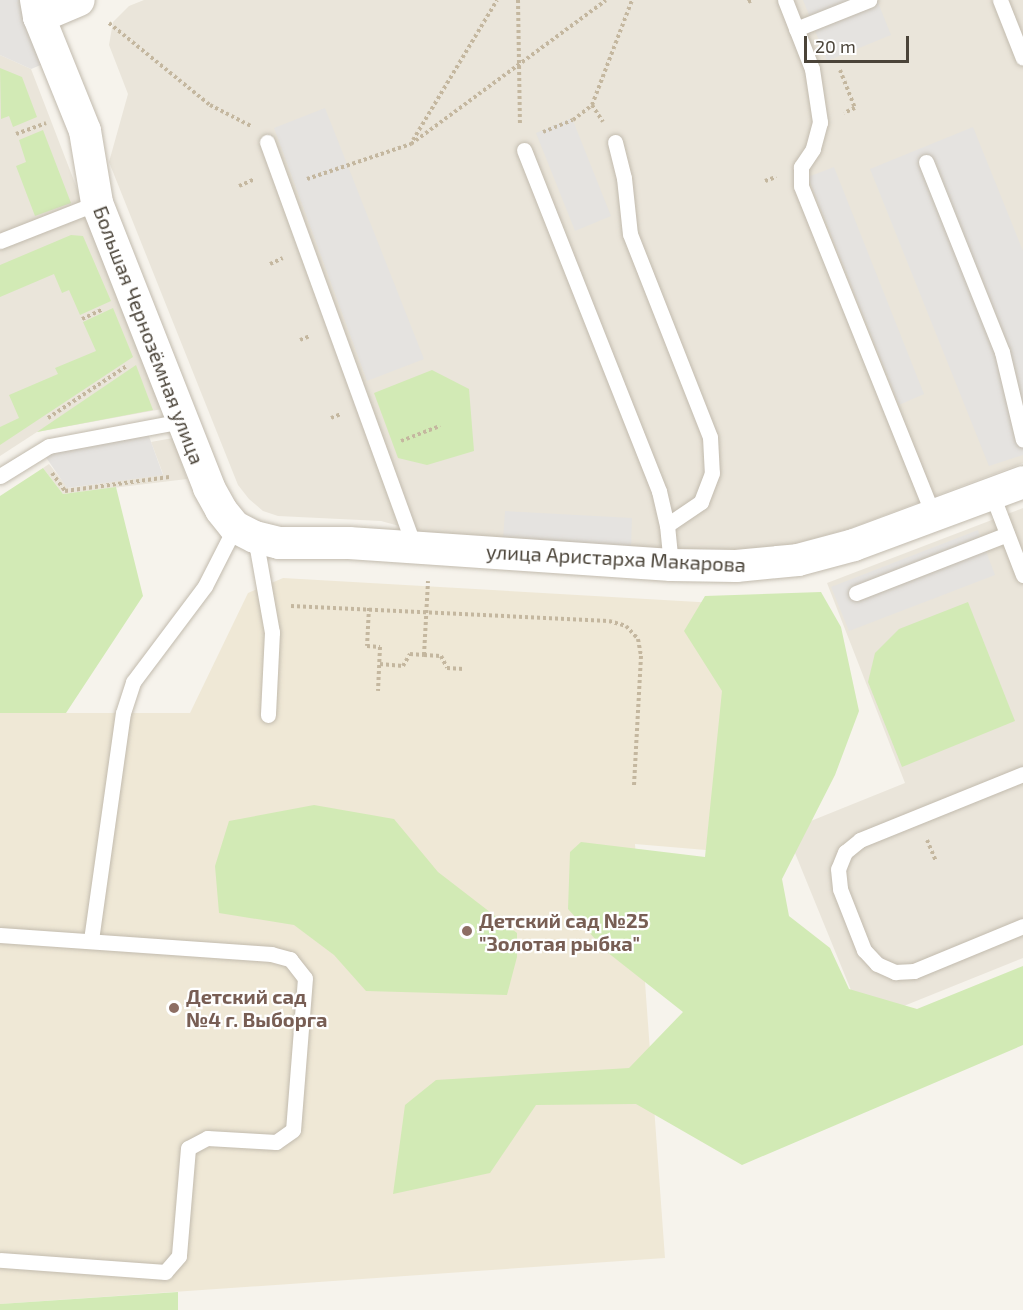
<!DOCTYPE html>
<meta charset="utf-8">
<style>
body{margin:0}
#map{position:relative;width:1023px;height:1310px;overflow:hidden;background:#f6f3ec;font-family:"Exo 2",sans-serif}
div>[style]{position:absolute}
.residential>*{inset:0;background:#eae5da}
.education>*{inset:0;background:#efe8d6}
.green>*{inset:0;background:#d2eab5}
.parking>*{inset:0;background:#e5e3e0}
.path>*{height:4px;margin-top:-2px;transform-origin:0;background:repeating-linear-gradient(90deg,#c4b79f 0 3px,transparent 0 6px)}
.roads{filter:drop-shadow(0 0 2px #c2bbae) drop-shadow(0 0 2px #c2bbae)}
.service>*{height:15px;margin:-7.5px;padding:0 7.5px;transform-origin:7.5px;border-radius:7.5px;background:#fff}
.minor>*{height:32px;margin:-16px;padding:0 16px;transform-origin:16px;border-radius:16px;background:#fff}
.dots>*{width:16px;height:16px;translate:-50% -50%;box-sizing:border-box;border:3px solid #fff;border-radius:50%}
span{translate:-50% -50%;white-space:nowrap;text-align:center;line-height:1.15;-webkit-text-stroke:4.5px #fff;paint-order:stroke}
.street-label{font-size:20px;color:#4b4439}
.education-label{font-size:20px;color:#785e54;font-weight:700}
.left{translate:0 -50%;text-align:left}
.scale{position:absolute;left:804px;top:36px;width:105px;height:27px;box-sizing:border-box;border:3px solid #4b4439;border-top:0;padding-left:8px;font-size:18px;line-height:21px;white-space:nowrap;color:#4b4439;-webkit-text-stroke:4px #fff;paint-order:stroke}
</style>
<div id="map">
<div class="residential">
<div style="clip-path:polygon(144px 0,1023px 0,1023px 463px,848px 529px,795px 544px,736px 552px,439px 537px,381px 521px,278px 516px,263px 511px,249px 499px,238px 485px,109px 162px,128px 94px,109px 45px,113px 22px,129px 6px)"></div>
<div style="clip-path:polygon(0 55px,31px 69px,162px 409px,37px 432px,0 456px)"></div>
<div style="clip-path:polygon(173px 438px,187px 479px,63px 494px,43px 468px,49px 464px,68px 488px,163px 474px,151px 442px)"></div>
<div style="clip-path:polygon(1023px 508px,1023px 958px,864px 1022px,786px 831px,905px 783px,827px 583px)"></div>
</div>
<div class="education">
<div style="clip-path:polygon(283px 578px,733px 604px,706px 850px,635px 844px,665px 1258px,0 1304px,0 713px,190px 713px,248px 593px)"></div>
</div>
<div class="green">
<div style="clip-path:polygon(0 68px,22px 77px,37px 117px,13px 127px,9px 116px,1px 119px)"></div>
<div style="clip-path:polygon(43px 130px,71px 203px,35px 216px,16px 166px,26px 162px,19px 140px)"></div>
<div style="clip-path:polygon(71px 235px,83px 236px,111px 301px,80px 315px,69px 290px,62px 293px,54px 274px,0 297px,0 265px)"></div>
<div style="clip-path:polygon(113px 308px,133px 357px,0 445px,0 427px,19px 418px,9px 395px,58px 374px,55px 368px,96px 351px,83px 322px)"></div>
<div style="clip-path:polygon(136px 365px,153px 410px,37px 432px)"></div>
<div style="clip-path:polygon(432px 370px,469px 389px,474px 451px,427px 465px,398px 458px,374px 393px)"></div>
<div style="clip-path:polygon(43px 468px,63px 494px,116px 487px,143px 596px,66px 713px,0 713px,0 496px)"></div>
<div style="clip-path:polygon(821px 592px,841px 627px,859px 711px,835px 775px,782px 879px,789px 916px,830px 948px,849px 989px,917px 1009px,1023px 966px,1023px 1045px,742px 1165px,636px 1104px,536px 1105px,490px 1173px,393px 1194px,405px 1105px,436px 1080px,629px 1068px,683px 1012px,607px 952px,568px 909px,570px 852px,581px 842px,705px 857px,722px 691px,684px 631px,705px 596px)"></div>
<div style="clip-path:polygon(968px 602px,1015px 721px,902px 767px,868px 682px,875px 653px,899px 629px)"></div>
<div style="clip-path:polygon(314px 805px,394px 819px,438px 872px,517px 933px,517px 957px,507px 995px,366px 991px,334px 955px,294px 925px,219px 913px,215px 866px,229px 821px)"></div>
<div style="clip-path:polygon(178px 1292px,178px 1310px,0 1310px,0 1304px)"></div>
</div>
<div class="parking">
<div style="clip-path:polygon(0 0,23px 0,48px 62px,31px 69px,0 55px)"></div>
<div style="clip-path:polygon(803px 0,877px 0,891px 35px,827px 61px)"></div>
<div style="clip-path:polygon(325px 108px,424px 359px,367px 381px,274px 128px)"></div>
<div style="clip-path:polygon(572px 118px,611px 216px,575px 231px,536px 133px)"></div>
<div style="clip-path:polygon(973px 127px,1023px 251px,1023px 455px,989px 466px,870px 169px)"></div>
<div style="clip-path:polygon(834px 167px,924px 394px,899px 405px,808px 177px)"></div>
<div style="clip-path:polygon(146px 428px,163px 475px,67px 488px,41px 450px)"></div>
<div style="clip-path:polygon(505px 511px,632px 518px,631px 547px,503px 539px)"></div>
<div style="clip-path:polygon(978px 530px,995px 575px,849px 631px,831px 587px)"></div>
</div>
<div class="path">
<div style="left:518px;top:0;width:125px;rotate:89.1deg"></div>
<div style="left:748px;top:2px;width:4px;rotate:-27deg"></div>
<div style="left:109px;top:23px;width:130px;rotate:39.1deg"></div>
<div style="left:210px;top:105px;width:46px;rotate:27.1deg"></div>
<div style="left:840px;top:70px;width:41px;rotate:68.5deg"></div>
<div style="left:855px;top:108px;width:12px;rotate:156deg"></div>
<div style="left:592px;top:105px;width:20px;rotate:57deg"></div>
<div style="left:543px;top:132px;width:32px;rotate:-22deg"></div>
<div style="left:573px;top:120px;width:24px;rotate:-38deg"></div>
<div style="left:592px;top:105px;width:112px;rotate:-69.1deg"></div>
<div style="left:16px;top:134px;width:32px;rotate:-20deg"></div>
<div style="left:413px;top:140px;width:163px;rotate:-59deg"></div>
<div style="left:307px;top:179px;width:110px;rotate:-18.6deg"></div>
<div style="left:411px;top:144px;width:242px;rotate:-36.4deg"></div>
<div style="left:765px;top:181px;width:12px;rotate:-20deg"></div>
<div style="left:239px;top:186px;width:17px;rotate:-24deg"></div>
<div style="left:270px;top:264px;width:14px;rotate:-25deg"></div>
<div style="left:82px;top:319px;width:23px;rotate:-25deg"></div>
<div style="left:300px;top:340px;width:11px;rotate:-22deg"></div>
<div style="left:48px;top:418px;width:95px;rotate:-33.4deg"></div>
<div style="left:331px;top:418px;width:11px;rotate:-22deg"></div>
<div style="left:401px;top:441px;width:42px;rotate:-21deg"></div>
<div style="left:52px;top:473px;width:22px;rotate:54deg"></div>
<div style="left:65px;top:491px;width:105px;rotate:-7.7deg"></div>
<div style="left:291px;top:606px;width:318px;rotate:2.7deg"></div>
<div style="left:609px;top:621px;width:18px;rotate:16deg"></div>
<div style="left:626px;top:626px;width:18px;rotate:47deg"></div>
<div style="left:638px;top:639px;width:17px;rotate:80deg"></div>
<div style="left:641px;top:656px;width:130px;rotate:93.1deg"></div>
<div style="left:369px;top:608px;width:38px;rotate:93deg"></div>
<div style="left:367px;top:646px;width:13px;rotate:4deg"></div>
<div style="left:380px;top:647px;width:44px;rotate:92.6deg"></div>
<div style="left:424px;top:655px;width:74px;rotate:-86.9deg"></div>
<div style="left:380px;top:664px;width:23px;rotate:5deg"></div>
<div style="left:403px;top:666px;width:14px;rotate:-60deg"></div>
<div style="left:410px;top:654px;width:14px;rotate:4deg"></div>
<div style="left:424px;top:655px;width:17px;rotate:3deg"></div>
<div style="left:441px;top:656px;width:13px;rotate:63deg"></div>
<div style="left:447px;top:668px;width:17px;rotate:3deg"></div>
<div style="left:927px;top:840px;width:23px;rotate:67deg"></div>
</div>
<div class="roads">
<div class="service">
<div style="left:785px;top:0;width:74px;rotate:68.6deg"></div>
<div style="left:812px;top:69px;width:54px;rotate:81.4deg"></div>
<div style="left:820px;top:122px;width:28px;rotate:105deg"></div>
<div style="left:813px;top:149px;width:22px;rotate:124deg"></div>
<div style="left:801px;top:167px;width:19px;rotate:90deg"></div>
<div style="left:801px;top:186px;width:354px;rotate:68.1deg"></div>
<div style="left:1000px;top:0;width:62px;rotate:68.4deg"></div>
<div style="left:796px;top:29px;width:79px;rotate:-21.7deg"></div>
<div style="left:267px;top:142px;width:432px;rotate:70deg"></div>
<div style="left:615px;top:142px;width:37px;rotate:76deg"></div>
<div style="left:624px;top:178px;width:56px;rotate:83.9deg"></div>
<div style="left:630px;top:234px;width:218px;rotate:68.5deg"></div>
<div style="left:710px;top:437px;width:36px;rotate:87deg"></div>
<div style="left:712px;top:473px;width:31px;rotate:111deg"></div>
<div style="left:701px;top:502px;width:41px;rotate:145.9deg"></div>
<div style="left:524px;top:150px;width:367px;rotate:68.4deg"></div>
<div style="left:659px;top:491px;width:35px;rotate:77deg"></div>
<div style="left:667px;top:525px;width:40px;rotate:84.3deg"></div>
<div style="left:926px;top:162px;width:205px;rotate:68.2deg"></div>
<div style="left:1002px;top:352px;width:90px;rotate:76.6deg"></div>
<div style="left:0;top:241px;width:104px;rotate:-21.4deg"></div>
<div style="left:0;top:476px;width:57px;rotate:-31.5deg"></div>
<div style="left:49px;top:446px;width:135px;rotate:-10.6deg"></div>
<div style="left:991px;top:492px;width:89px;rotate:68.9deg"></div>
<div style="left:255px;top:537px;width:97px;rotate:79.9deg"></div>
<div style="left:272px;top:632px;width:83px;rotate:92.8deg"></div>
<div style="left:856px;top:593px;width:162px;rotate:-21.3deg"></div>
<div style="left:1023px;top:774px;width:176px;rotate:158deg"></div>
<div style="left:860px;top:840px;width:19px;rotate:141deg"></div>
<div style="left:845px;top:852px;width:18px;rotate:112deg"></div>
<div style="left:838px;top:869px;width:20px;rotate:84deg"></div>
<div style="left:840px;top:889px;width:66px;rotate:68.5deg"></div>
<div style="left:864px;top:950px;width:19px;rotate:47deg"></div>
<div style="left:877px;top:964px;width:20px;rotate:24deg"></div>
<div style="left:895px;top:972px;width:19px;rotate:-3deg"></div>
<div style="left:914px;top:971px;width:118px;rotate:-22.4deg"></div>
<div style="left:0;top:935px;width:272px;rotate:4deg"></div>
<div style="left:271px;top:954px;width:20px;rotate:15deg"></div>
<div style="left:290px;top:959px;width:24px;rotate:52deg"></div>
<div style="left:305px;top:978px;width:152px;rotate:94.5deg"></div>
<div style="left:293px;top:1130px;width:21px;rotate:145deg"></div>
<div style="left:276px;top:1142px;width:69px;rotate:-176.7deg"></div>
<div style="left:207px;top:1138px;width:21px;rotate:152deg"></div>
<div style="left:188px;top:1148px;width:108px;rotate:94.8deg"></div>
<div style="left:179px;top:1256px;width:21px;rotate:131deg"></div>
<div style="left:165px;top:1272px;width:165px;rotate:-175.8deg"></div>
<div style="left:91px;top:940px;width:229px;rotate:-82deg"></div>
<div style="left:123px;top:713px;width:33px;rotate:-72deg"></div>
<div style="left:133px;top:682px;width:120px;rotate:-53.1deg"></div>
<div style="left:205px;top:586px;width:66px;rotate:-63deg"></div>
</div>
<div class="minor">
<div style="left:36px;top:0;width:17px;rotate:80deg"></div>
<div style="left:39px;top:17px;width:123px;rotate:68deg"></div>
<div style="left:85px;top:131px;width:73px;rotate:80.5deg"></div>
<div style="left:97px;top:203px;width:306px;rotate:68.5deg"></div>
<div style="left:209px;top:488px;width:25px;rotate:61deg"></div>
<div style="left:221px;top:510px;width:22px;rotate:51deg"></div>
<div style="left:235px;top:527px;width:22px;rotate:27deg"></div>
<div style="left:255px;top:537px;width:25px;rotate:14deg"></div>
<div style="left:279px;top:543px;width:70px"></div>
<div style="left:349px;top:543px;width:323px;rotate:3.9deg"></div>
<div style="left:671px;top:565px;width:65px;rotate:0.9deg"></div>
<div style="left:736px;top:566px;width:62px;rotate:-5.5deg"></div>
<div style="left:798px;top:560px;width:58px;rotate:-15deg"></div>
<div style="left:854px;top:545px;width:180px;rotate:-20.4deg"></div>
<div style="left:39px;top:17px;width:43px;rotate:-23deg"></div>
</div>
</div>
<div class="dots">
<div style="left:467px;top:931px;background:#8d6e63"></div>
<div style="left:174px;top:1008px;background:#8d6e63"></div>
</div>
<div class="street-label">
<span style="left:149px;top:335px;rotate:69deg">Большая Чернозёмная улица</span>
<span style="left:616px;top:558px;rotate:3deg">улица Аристарха Макарова</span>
</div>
<div class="education-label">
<span class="left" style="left:479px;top:932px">Детский сад №25<br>"Золотая рыбка"</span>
<span class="left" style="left:186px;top:1008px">Детский сад<br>№4 г. Выборга</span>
</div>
<div class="scale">20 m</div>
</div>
